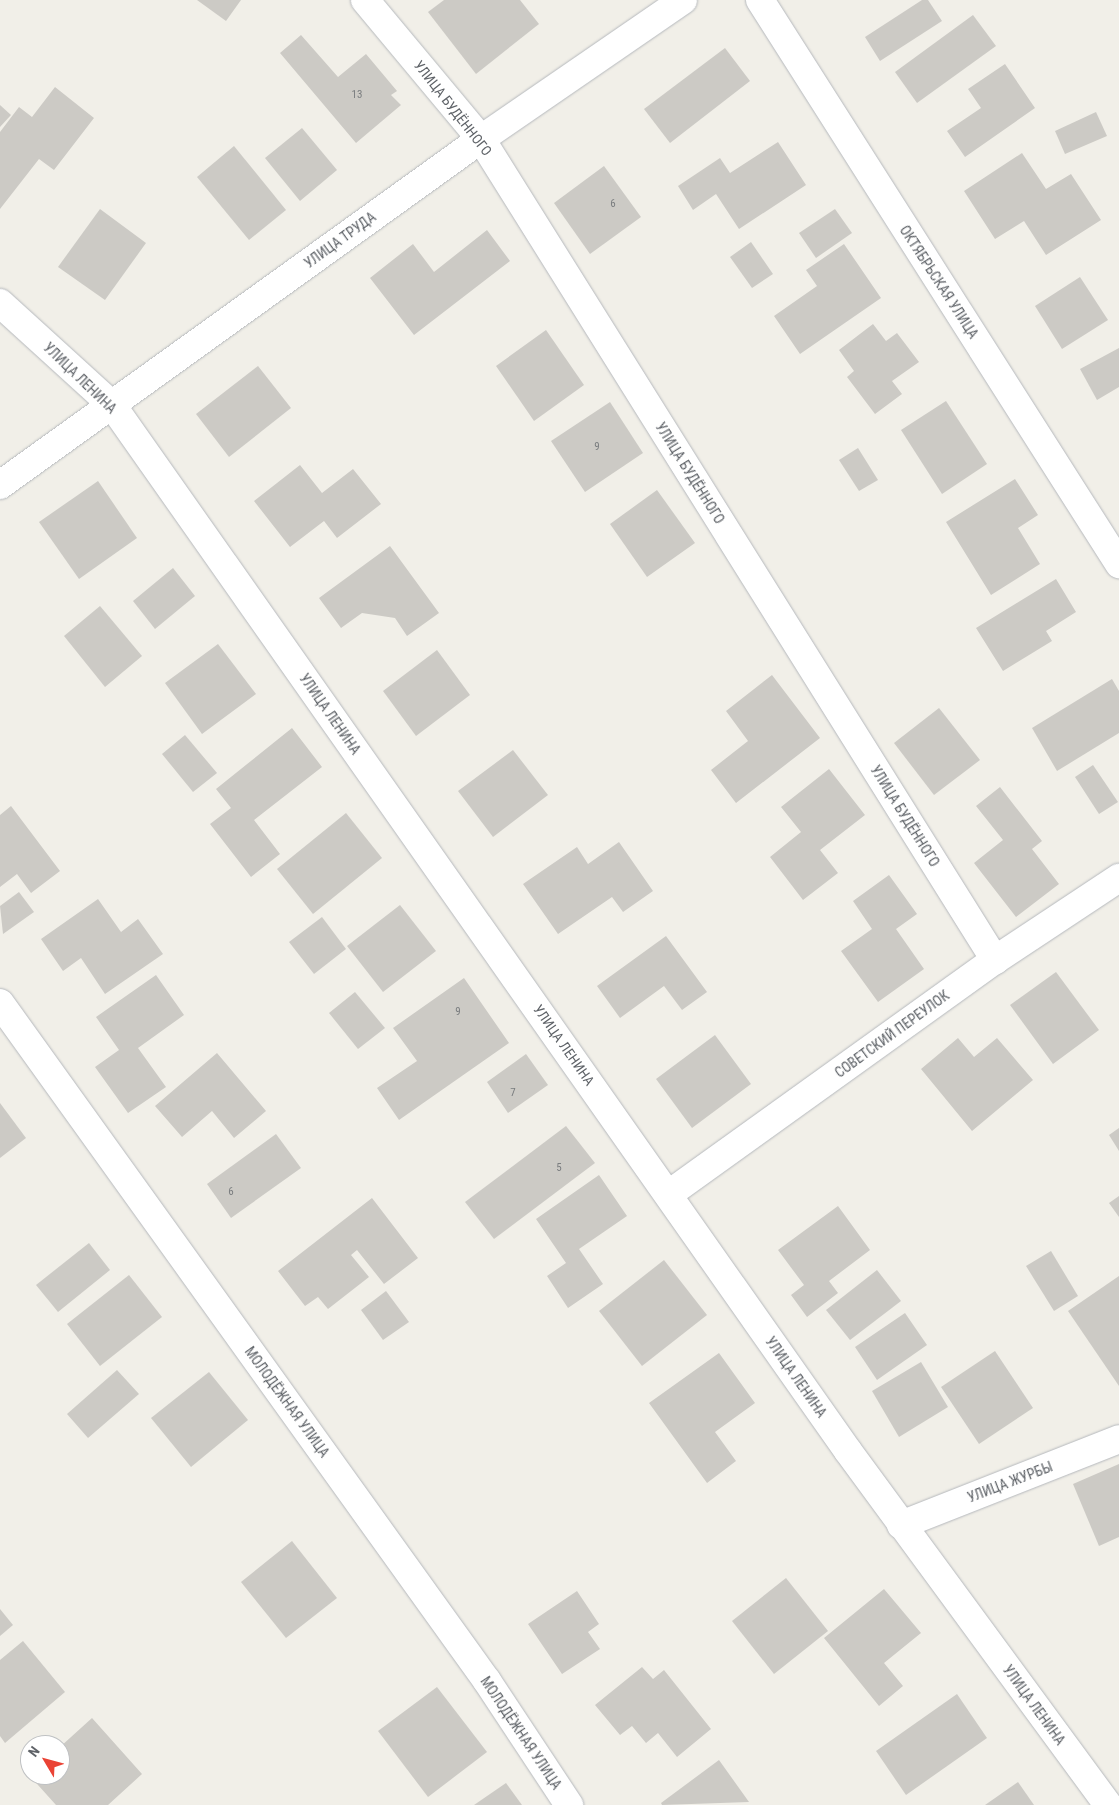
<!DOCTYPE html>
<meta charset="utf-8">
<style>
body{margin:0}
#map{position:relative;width:1119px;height:1805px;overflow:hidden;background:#f1efe8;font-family:"Roboto Condensed",sans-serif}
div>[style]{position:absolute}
.building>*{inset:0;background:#cccac5}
.roads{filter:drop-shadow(0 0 1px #b5b8bc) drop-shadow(0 0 1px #b5b8bc)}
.street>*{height:28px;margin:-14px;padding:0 14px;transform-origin:14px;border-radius:14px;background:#fff}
.secondary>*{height:28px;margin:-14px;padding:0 14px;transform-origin:14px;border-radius:14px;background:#fff}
span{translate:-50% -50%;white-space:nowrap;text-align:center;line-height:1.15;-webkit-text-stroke:4px #fff;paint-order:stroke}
.number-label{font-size:11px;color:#7a7d7f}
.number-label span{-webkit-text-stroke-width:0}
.street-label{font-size:14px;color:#5f6368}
.north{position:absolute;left:20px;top:1735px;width:50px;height:50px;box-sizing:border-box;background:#fff;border:1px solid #bfc1c3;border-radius:50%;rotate:307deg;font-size:14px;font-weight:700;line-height:20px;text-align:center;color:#5f6368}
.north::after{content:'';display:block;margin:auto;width:18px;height:22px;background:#ea4335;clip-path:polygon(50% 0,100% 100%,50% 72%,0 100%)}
</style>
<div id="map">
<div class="building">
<div style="clip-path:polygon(197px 0,241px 0,226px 21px)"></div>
<div style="clip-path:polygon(444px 0,520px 0,539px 24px,476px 74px,428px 12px)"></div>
<div style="clip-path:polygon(922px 0,928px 0,942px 21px,880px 61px,865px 37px)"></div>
<div style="clip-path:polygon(973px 15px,996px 46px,917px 103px,895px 72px)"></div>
<div style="clip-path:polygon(301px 35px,338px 77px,366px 54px,397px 91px,391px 95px,401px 105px,356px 143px,280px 53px)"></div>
<div style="clip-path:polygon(725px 48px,750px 81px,670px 143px,644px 109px)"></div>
<div style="clip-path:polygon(1005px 64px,1035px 108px,965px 157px,947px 131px,981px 108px,968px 89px)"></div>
<div style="clip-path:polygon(55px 87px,94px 118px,54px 170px,39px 159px,0 209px,0 132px,19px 107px,32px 117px)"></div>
<div style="clip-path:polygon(0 105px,11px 115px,0 127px)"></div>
<div style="clip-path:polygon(1096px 112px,1107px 136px,1065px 154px,1055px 131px)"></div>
<div style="clip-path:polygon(302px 128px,337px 170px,300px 201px,265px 158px)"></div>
<div style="clip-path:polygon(778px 142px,806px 185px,739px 229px,716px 194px,693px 210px,678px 186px,720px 158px,730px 173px)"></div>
<div style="clip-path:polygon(234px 146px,286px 210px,249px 240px,197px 177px)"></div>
<div style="clip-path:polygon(1022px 153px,1046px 189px,1071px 174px,1101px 220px,1046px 255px,1024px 221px,995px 239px,964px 191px)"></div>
<div style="clip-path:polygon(604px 166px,641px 217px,590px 254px,554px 203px)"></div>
<div style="clip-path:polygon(100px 209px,146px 243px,105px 300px,58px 267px)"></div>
<div style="clip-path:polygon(835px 209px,852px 233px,816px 258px,799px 233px)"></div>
<div style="clip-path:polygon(487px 230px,510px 261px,414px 335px,370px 278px,413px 244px,434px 272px)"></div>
<div style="clip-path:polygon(751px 242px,773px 274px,752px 288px,730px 257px)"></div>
<div style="clip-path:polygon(844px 244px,881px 298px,800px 354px,774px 316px,817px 286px,806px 270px)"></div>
<div style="clip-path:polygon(1080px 277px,1108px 320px,1062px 349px,1035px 306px)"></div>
<div style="clip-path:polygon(873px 324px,886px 341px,897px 333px,919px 362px,892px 381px,902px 394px,875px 414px,847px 377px,854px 371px,839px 350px)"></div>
<div style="clip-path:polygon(546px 330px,584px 385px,534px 421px,496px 366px)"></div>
<div style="clip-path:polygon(1119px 348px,1119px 387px,1097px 400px,1080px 369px)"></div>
<div style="clip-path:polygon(258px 366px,291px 408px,229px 457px,196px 414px)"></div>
<div style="clip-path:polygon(946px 401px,987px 464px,942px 494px,901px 430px)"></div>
<div style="clip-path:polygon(610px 402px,643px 453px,585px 492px,551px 441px)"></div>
<div style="clip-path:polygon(858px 448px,878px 480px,859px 491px,839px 460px)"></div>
<div style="clip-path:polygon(300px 465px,322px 493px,353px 469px,381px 504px,337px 538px,324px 521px,290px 547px,254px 501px)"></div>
<div style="clip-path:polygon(1015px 479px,1038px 515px,1018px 528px,1040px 564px,991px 595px,946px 522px)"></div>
<div style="clip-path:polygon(98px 481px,137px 538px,79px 579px,39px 522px)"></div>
<div style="clip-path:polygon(657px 490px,695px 543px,647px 577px,610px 524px)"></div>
<div style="clip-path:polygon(390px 546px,439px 613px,407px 636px,395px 618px,362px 613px,341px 628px,319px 598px)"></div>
<div style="clip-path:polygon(173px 568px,195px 596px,155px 629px,133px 601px)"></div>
<div style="clip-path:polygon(1056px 579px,1076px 612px,1046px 631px,1052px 641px,1003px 671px,976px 628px)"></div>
<div style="clip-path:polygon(100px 606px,142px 656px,105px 687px,64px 636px)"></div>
<div style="clip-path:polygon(218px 644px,256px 694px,202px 734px,165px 683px)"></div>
<div style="clip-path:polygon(437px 650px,470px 695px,416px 736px,383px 691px)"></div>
<div style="clip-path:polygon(772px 675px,820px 738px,736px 803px,711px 770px,748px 741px,726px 711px)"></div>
<div style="clip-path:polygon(1112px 679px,1119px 691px,1119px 733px,1057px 771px,1032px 728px)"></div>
<div style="clip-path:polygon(939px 708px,980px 760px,934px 795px,894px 743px)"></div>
<div style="clip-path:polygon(292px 728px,322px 767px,254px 820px,280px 854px,251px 877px,210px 824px,231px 808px,216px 789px)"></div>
<div style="clip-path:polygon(185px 735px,217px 773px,193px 792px,162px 754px)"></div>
<div style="clip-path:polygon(513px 750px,548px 795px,493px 837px,458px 791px)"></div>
<div style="clip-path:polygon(1093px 765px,1118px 802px,1099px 814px,1075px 777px)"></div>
<div style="clip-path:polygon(829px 769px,865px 815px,820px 850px,838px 873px,803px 900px,770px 857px,801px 832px,781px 807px)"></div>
<div style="clip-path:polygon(1000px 787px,1042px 841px,1032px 849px,1059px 884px,1016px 917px,974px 863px,1003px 840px,976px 806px)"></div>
<div style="clip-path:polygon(11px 806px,60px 871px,31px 893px,17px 874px,0 887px,0 815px)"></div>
<div style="clip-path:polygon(346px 813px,382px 858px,313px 914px,277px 869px)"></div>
<div style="clip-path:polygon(619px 842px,653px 891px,623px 912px,612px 897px,558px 934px,523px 884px,577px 847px,588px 864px)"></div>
<div style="clip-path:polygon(889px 875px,917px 914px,896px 929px,924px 969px,878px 1002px,841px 951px,872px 929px,853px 901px)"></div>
<div style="clip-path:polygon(19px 892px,34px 912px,3px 934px,0 906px)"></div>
<div style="clip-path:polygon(98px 899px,121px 932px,138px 919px,163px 954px,105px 994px,81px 958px,63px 971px,41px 939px)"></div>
<div style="clip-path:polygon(400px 905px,436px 951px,383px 992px,347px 946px)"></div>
<div style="clip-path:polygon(322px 917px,346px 949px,314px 974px,289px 942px)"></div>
<div style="clip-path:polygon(666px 936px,707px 992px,682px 1010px,664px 986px,620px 1018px,597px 986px)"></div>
<div style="clip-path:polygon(1056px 972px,1099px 1030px,1053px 1064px,1010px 1005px)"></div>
<div style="clip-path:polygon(156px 975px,184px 1015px,138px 1048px,166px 1087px,128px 1113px,95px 1067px,119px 1050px,96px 1017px)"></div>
<div style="clip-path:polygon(464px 978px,509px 1043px,399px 1120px,377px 1088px,417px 1061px,393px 1028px)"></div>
<div style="clip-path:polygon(355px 992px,385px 1028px,358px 1049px,329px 1013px)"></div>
<div style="clip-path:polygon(715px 1035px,751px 1084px,692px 1128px,656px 1079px)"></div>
<div style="clip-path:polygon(958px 1038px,974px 1057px,997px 1038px,1033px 1080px,972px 1131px,921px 1069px)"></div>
<div style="clip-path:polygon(217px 1053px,266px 1111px,234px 1138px,212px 1111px,182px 1137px,155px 1106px)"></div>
<div style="clip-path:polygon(526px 1054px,548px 1085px,508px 1113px,487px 1082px)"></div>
<div style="clip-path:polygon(0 1103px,26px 1138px,0 1158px)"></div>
<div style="clip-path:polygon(566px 1126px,595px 1163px,494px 1239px,465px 1202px)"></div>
<div style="clip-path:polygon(1119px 1128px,1119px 1151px,1109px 1135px)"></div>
<div style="clip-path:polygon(276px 1134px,301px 1168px,231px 1218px,207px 1184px)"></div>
<div style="clip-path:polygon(599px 1175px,627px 1216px,579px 1249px,603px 1284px,568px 1308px,547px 1276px,566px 1263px,536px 1219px)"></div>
<div style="clip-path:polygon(1119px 1196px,1119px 1217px,1109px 1203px)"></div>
<div style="clip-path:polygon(372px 1198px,418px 1258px,384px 1284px,357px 1250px,351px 1255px,369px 1277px,328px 1309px,318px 1297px,305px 1306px,278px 1271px)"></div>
<div style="clip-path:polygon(838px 1206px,870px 1250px,829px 1281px,838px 1293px,807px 1317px,791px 1295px,804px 1285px,778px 1250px)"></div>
<div style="clip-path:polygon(89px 1243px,110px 1270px,58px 1312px,36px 1285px)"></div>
<div style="clip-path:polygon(1051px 1251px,1078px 1296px,1054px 1311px,1026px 1266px)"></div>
<div style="clip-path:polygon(664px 1260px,707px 1315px,642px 1366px,599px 1311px)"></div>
<div style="clip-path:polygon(877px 1270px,901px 1301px,850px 1340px,826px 1310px)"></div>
<div style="clip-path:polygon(129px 1275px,162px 1317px,100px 1366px,67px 1324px)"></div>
<div style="clip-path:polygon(1119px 1276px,1119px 1386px,1068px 1311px)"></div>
<div style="clip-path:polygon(386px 1291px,409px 1322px,383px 1340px,361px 1310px)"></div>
<div style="clip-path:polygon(905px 1313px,927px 1345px,877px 1380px,855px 1347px)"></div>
<div style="clip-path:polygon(995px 1351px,1033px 1408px,979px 1444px,941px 1387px)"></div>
<div style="clip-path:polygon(719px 1353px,755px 1403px,715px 1432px,736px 1461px,707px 1483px,649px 1403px)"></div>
<div style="clip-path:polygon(921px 1362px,948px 1407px,899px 1437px,872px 1391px)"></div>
<div style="clip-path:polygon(117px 1370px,139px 1394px,88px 1438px,67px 1414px)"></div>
<div style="clip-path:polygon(209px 1372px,248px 1420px,191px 1467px,151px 1418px)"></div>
<div style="clip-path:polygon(1119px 1464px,1119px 1537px,1099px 1546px,1073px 1484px)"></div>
<div style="clip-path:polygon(292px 1541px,337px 1598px,286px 1638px,241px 1582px)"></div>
<div style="clip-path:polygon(786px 1578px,828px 1631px,774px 1674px,732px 1621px)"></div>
<div style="clip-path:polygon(884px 1589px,921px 1633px,884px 1663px,903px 1686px,879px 1706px,824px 1638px)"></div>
<div style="clip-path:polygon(577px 1591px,599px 1624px,588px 1632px,600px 1649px,562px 1674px,528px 1624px)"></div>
<div style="clip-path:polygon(0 1609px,13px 1625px,0 1636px)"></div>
<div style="clip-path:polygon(23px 1641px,65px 1692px,5px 1743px,0 1736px,0 1660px)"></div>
<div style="clip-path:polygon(642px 1667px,653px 1679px,664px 1670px,711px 1729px,677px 1757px,658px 1733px,646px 1743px,632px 1726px,620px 1735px,595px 1705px)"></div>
<div style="clip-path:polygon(437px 1687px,487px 1752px,428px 1797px,378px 1731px)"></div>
<div style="clip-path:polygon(957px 1694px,987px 1738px,906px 1795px,876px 1751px)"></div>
<div style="clip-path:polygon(92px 1718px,142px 1774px,108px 1805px,56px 1805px,29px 1775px,60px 1775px,60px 1747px)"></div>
<div style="clip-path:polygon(719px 1760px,749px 1802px,662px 1805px,661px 1803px)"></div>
<div style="clip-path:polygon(1018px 1782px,1034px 1805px,985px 1805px)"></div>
<div style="clip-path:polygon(506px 1783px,522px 1805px,474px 1805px)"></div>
</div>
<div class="roads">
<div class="street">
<div style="left:365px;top:0;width:181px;rotate:50.2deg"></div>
<div style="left:481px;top:139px;width:969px;rotate:57.95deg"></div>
<div style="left:760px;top:0;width:669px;rotate:57.52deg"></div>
<div style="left:0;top:303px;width:151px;rotate:42.3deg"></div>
<div style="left:112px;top:405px;width:1279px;rotate:54.87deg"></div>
<div style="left:848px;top:1451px;width:439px;rotate:53.7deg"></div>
<div style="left:0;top:1003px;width:835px;rotate:54.31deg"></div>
<div style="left:487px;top:1681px;width:149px;rotate:56.5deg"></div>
<div style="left:669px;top:1194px;width:401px;rotate:-35.7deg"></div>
<div style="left:995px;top:960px;width:149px;rotate:-33.5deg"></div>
<div style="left:901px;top:1525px;width:234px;rotate:-21.5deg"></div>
</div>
<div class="secondary">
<div style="left:0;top:485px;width:593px;rotate:-35.73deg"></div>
<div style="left:481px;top:139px;width:245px;rotate:-34.5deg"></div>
</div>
</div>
<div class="number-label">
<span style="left:357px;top:95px">13</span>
<span style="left:613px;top:204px">6</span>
<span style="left:597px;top:447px">9</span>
<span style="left:458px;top:1012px">9</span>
<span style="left:513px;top:1093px">7</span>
<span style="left:559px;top:1168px">5</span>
<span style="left:231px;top:1192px">6</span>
</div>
<div class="street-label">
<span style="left:453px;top:108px;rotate:52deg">УЛИЦА БУДЁННОГО</span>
<span style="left:340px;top:240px;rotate:-36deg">УЛИЦА ТРУДА</span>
<span style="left:939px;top:282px;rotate:57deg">ОКТЯБРЬСКАЯ УЛИЦА</span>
<span style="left:80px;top:378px;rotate:44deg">УЛИЦА ЛЕНИНА</span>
<span style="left:690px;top:473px;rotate:58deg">УЛИЦА БУДЁННОГО</span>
<span style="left:330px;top:714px;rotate:55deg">УЛИЦА ЛЕНИНА</span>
<span style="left:905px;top:816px;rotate:58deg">УЛИЦА БУДЁННОГО</span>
<span style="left:892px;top:1034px;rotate:-36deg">СОВЕТСКИЙ ПЕРЕУЛОК</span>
<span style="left:564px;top:1045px;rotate:55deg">УЛИЦА ЛЕНИНА</span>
<span style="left:796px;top:1377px;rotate:55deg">УЛИЦА ЛЕНИНА</span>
<span style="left:287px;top:1402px;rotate:54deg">МОЛОДЁЖНАЯ УЛИЦА</span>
<span style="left:1010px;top:1482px;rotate:-21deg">УЛИЦА ЖУРБЫ</span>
<span style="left:1034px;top:1705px;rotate:54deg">УЛИЦА ЛЕНИНА</span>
<span style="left:521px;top:1733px;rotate:56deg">МОЛОДЁЖНАЯ УЛИЦА</span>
</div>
<div class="north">N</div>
</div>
